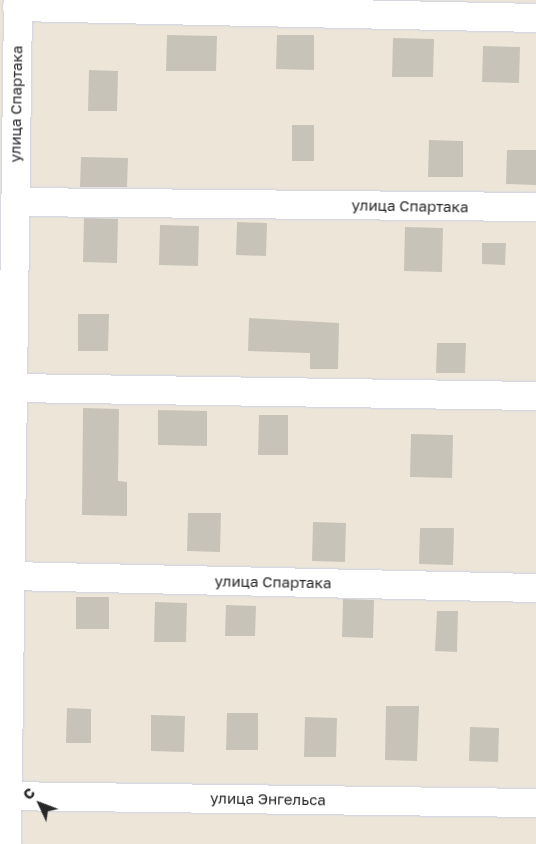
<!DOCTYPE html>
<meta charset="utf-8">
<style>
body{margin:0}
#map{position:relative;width:536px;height:844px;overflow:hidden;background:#ede6d8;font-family:"Golos Text",sans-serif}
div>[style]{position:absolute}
.building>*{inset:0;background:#c7c3b8}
.roads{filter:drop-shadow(0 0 1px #cdcfe3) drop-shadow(0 0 1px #cdcfe3)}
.street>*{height:28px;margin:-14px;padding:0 14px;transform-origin:14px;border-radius:14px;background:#fff}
span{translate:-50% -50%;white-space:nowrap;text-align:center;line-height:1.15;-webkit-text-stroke:4px #fff;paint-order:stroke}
.street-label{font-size:15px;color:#282828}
.north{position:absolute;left:15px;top:779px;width:50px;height:50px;-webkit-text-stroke:4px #fff;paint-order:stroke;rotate:313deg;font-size:14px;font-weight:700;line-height:20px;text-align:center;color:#282828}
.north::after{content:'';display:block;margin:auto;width:18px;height:22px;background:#282828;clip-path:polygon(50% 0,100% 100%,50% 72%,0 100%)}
</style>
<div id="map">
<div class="building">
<div style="clip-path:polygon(167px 35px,217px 36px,216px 71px,166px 71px)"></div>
<div style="clip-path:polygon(277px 35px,314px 35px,314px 70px,276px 69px)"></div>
<div style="clip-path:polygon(393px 38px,434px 39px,433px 77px,392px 77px)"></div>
<div style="clip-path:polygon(483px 46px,520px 47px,519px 83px,482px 82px)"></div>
<div style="clip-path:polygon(89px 70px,118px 71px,117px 111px,88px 111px)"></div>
<div style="clip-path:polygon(292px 125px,314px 125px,314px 161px,292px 161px)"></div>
<div style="clip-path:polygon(429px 140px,463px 141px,463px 177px,428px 177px)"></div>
<div style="clip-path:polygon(507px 150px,536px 150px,536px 185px,506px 184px)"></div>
<div style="clip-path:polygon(81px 157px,128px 158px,127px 187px,80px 187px)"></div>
<div style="clip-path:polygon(84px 218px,118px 219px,117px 263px,83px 262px)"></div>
<div style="clip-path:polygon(237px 222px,267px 223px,266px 256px,236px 255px)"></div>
<div style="clip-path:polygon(160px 225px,199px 226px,198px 266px,159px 265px)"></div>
<div style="clip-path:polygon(405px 227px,443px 228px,442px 272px,404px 271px)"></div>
<div style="clip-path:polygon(482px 243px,506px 243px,505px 265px,482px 264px)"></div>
<div style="clip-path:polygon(78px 314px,109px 314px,108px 351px,78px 351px)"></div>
<div style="clip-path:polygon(249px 318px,339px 323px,338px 369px,310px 369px,310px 353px,248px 351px)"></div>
<div style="clip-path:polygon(437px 343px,466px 343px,465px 373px,436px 373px)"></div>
<div style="clip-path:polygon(83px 408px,119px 409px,118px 481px,127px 482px,127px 516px,82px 515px)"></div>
<div style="clip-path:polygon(158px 410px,207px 411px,207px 446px,158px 445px)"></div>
<div style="clip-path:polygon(259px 415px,288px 415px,288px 455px,258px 455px)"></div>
<div style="clip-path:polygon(411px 434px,453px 435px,452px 478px,410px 477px)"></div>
<div style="clip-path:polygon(188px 513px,221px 513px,220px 552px,187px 551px)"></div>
<div style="clip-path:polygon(313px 522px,346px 523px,345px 562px,312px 561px)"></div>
<div style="clip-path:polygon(420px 528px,454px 528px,453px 565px,419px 564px)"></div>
<div style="clip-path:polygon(76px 597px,109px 597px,109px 629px,76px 629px)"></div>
<div style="clip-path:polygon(343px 599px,374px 600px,373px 638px,342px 637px)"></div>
<div style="clip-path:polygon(155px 602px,187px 603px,186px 642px,154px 642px)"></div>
<div style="clip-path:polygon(226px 605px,256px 606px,255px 636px,225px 636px)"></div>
<div style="clip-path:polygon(437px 611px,458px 611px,457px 652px,435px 651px)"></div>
<div style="clip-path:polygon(386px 706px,419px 706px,417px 761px,385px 760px)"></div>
<div style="clip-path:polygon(67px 708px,91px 709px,91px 743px,66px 743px)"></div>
<div style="clip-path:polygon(227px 713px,258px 713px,258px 750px,226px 750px)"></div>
<div style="clip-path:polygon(151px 715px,185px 716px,184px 752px,151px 751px)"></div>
<div style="clip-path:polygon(305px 717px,337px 718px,336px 757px,304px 757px)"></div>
<div style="clip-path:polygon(470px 727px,499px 728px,498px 762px,469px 761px)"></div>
</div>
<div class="roads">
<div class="street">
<div style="left:17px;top:7px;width:519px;rotate:1.21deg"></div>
<div style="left:15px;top:202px;width:521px;rotate:0.55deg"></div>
<div style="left:13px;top:388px;width:523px;rotate:0.88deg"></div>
<div style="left:10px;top:576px;width:526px;rotate:1.31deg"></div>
<div style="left:0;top:796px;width:536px;rotate:0.75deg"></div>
<div style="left:7px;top:844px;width:844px;rotate:-89.25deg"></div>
</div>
</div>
<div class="street-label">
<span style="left:16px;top:104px;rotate:-89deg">улица Спартака</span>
<span style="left:410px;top:206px;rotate:1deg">улица Спартака</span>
<span style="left:273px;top:582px;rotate:1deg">улица Спартака</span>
<span style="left:268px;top:799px;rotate:1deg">улица Энгельса</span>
</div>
<div class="north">С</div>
</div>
